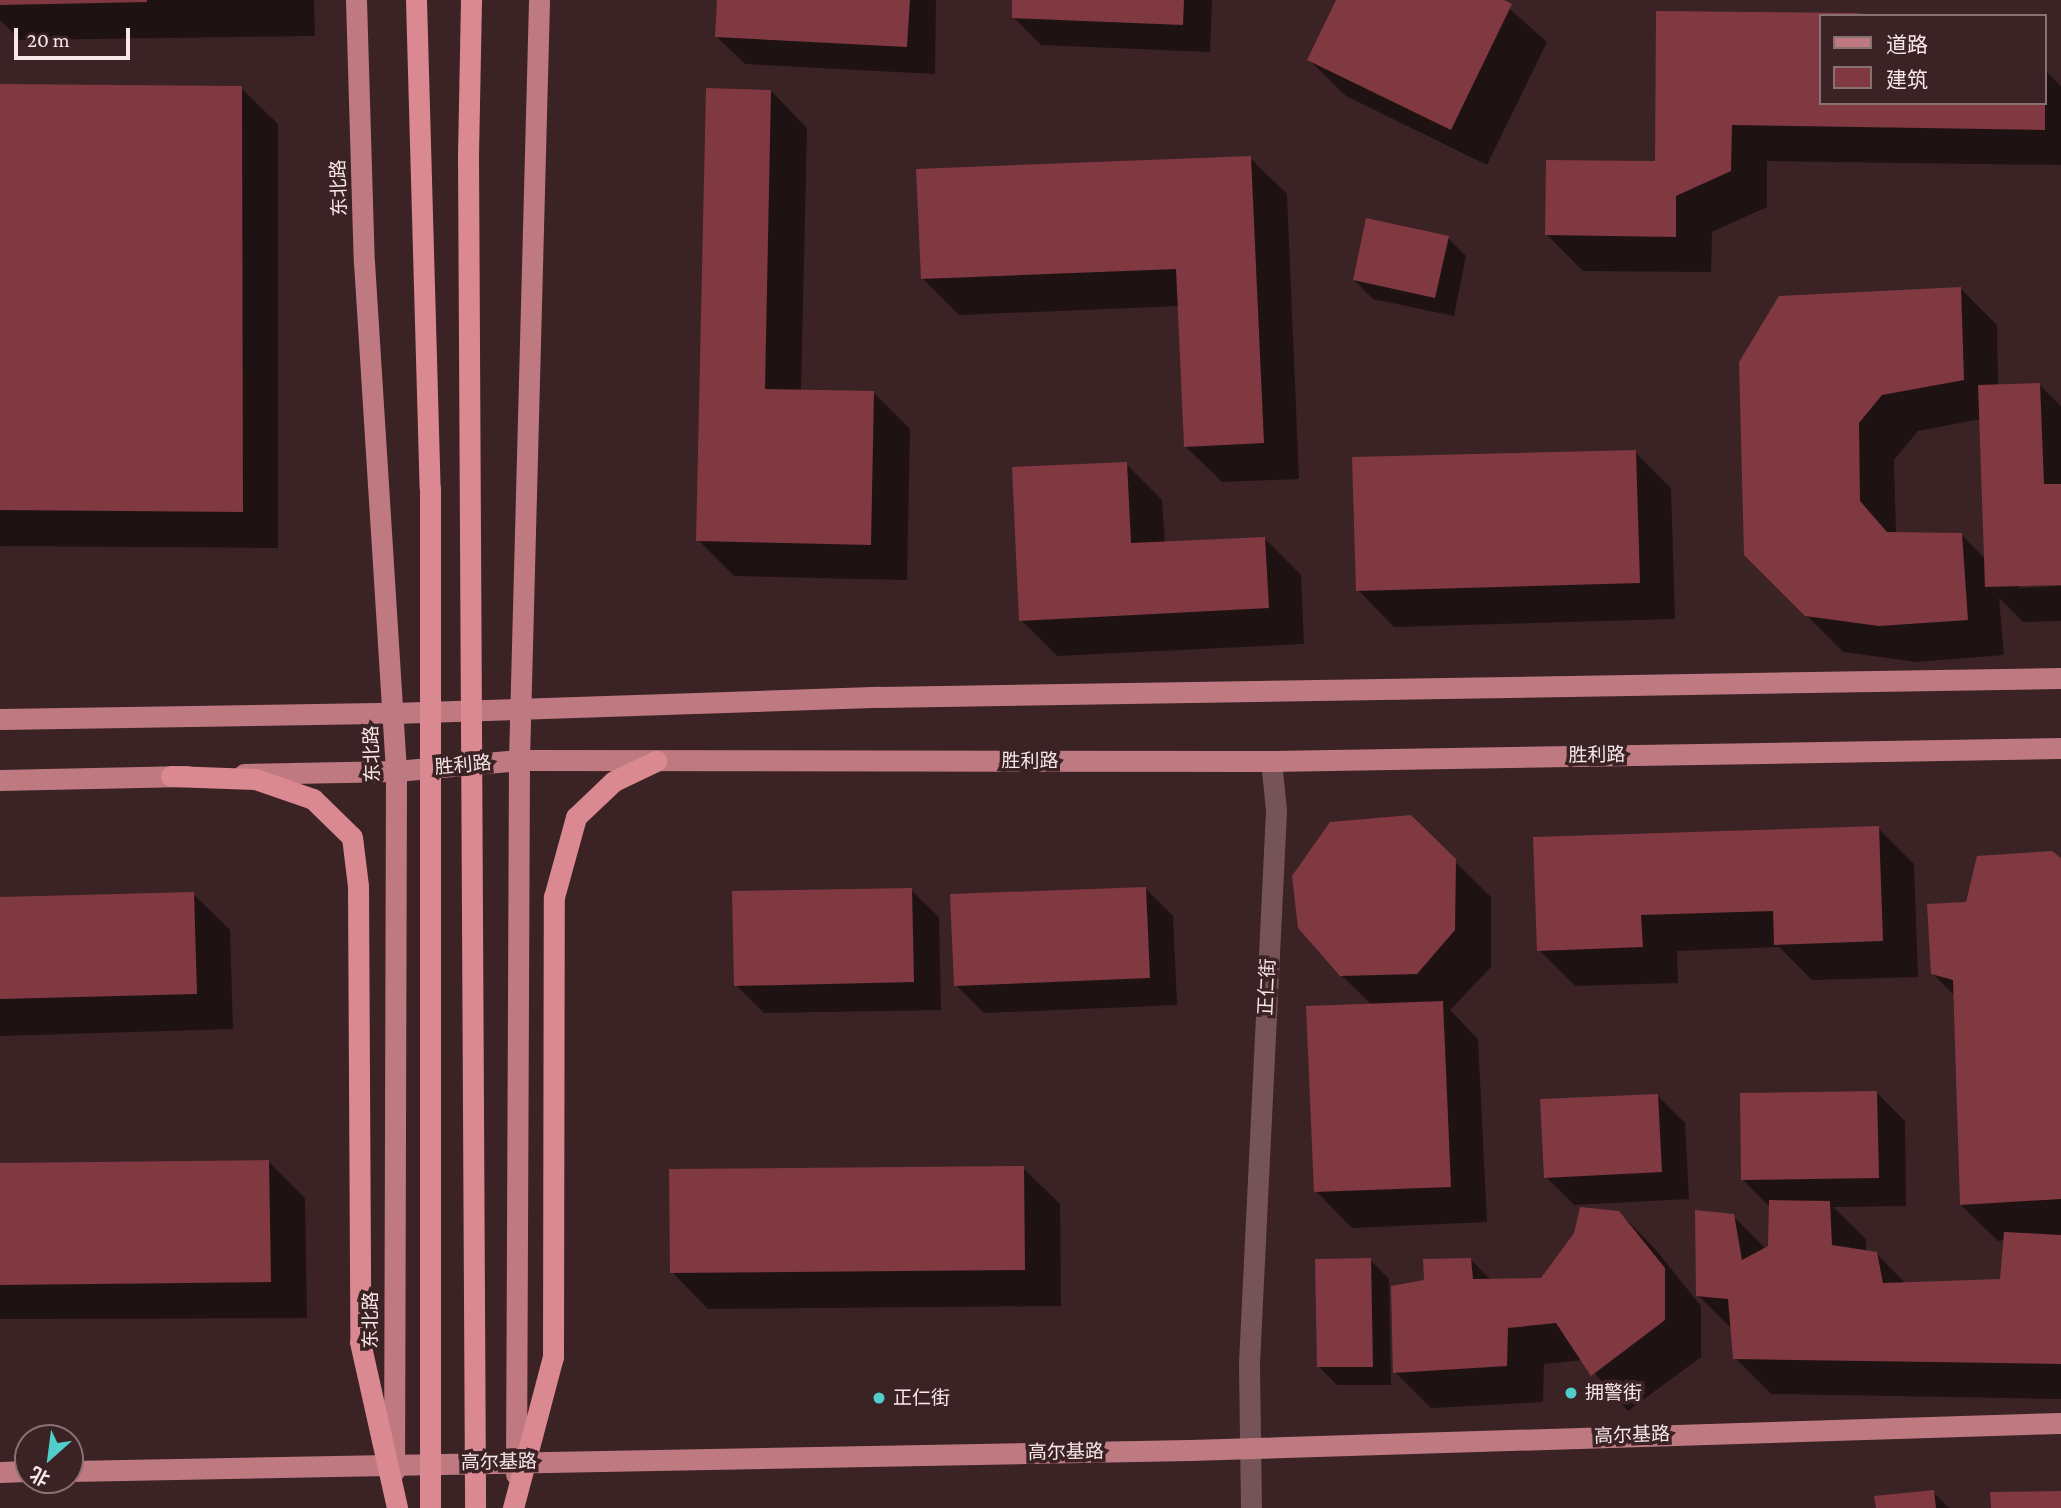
<!DOCTYPE html>
<meta charset="utf-8">
<style>
body{margin:0}
#map{position:relative;width:2061px;height:1508px;overflow:hidden;background:#3b2224;font-family:"Crimson Pro","Noto Sans SC",serif}
div>[style]{position:absolute}
.shadow>*{inset:0;background:#0007}
.building>*{inset:0;background:#803841}
.minor>*{height:21px;margin:-10.5px;padding:0 10.5px;transform-origin:10.5px;border-radius:10.5px;background:#755356}
.major>*{height:21px;margin:-10.5px;padding:0 10.5px;transform-origin:10.5px;border-radius:10.5px;background:#be7a80}
.highway>*{height:21px;margin:-10.5px;padding:0 10.5px;transform-origin:10.5px;border-radius:10.5px;background:#da8990}
.dots>*{width:19px;height:19px;translate:-50% -50%;box-sizing:border-box;border:4px solid #3b2224;border-radius:50%}
span{translate:-50% -50%;white-space:nowrap;text-align:center;line-height:1.15;-webkit-text-stroke:7px #3b2224;paint-order:stroke}
.street-label{font-size:19px;color:#f8e7e8}
.poi-label{font-size:19px;color:#f8e7e8}
.left{translate:0 -50%;text-align:left}
.legend{position:absolute;left:1819px;top:14px;width:228px;height:91px;box-sizing:border-box;background:#3b2224;border:2px solid #877172;margin:0;padding:9px 12px;list-style:none;font-size:21px;color:#f8e7e8}
.legend li{display:flex;align-items:center;gap:14px;height:35px}
.legend b{width:35px;border:2px solid #877172}
.north{position:absolute;left:14px;top:1424px;width:70px;height:70px;box-sizing:border-box;background:#3b2224;border:2px solid #877172;border-radius:50%;rotate:208deg;font-size:19px;font-weight:700;line-height:28px;text-align:center;color:#f8e7e8}
.north::after{content:'';display:block;margin:auto;width:24px;height:32px;background:#52cdcc;clip-path:polygon(50% 0,100% 100%,50% 72%,0 100%)}
.scale{position:absolute;left:14px;top:28px;width:116px;height:32px;box-sizing:border-box;border:4px solid #f8e7e8;border-top:0;padding-left:9px;font-size:21px;line-height:24px;white-space:nowrap;color:#f8e7e8;-webkit-text-stroke:5px #3b2224;paint-order:stroke}
</style>
<div id="map">
<div class="shadow">
<div style="clip-path:polygon(0 0,314px 0,315px 36px,20px 40px,0 20px)"></div>
<div style="clip-path:polygon(719px 0,936px 0,935px 74px,745px 64px,717px 37px)"></div>
<div style="clip-path:polygon(1014px 0,1212px 0,1210px 52px,1041px 45px,1014px 18px)"></div>
<div style="clip-path:polygon(1338px 0,1500px 0,1547px 42px,1487px 165px,1346px 96px,1309px 60px)"></div>
<div style="clip-path:polygon(1658px 12px,1916px 16px,1821px 16px,1821px 103px,2045px 103px,2045px 70px,2061px 86px,2061px 165px,1767px 161px,1767px 207px,1712px 232px,1711px 272px,1583px 271px,1547px 235px,1657px 163px)"></div>
<div style="clip-path:polygon(0 86px,241px 88px,278px 124px,278px 548px,0 546px)"></div>
<div style="clip-path:polygon(771px 91px,807px 128px,801px 391px,874px 393px,910px 429px,907px 580px,734px 576px,698px 540px)"></div>
<div style="clip-path:polygon(1250px 158px,1287px 194px,1299px 479px,1222px 482px,1185px 446px,1179px 306px,959px 315px,923px 279px)"></div>
<div style="clip-path:polygon(1448px 238px,1466px 256px,1454px 316px,1373px 299px,1354px 280px)"></div>
<div style="clip-path:polygon(evenodd,1961px 289px,1997px 325px,1998px 386px,2039px 384px,2061px 406px,2061px 583px,2019px 584px,2019px 588px,2061px 586px,2061px 621px,2023px 622px,1999px 598px,2004px 655px,1917px 662px,1843px 652px,1746px 554px,1961px 289px,1981px 419px,1986px 560px,1961px 534px,1896px 534px,1894px 460px,1918px 431px,1981px 419px)"></div>
<div style="clip-path:polygon(1635px 452px,1671px 488px,1675px 619px,1394px 627px,1358px 590px)"></div>
<div style="clip-path:polygon(1126px 464px,1162px 500px,1165px 543px,1265px 539px,1301px 575px,1304px 644px,1057px 656px,1021px 620px)"></div>
<div style="clip-path:polygon(1410px 817px,1491px 897px,1491px 967px,1450px 1010px,1478px 1039px,1487px 1222px,1352px 1228px,1316px 1191px,1372px 1005px,1341px 975px)"></div>
<div style="clip-path:polygon(1878px 828px,1914px 864px,1918px 977px,1812px 980px,1779px 947px,1677px 951px,1678px 983px,1575px 986px,1539px 950px)"></div>
<div style="clip-path:polygon(2061px 860px,2061px 1399px,1771px 1394px,1735px 1358px,1733px 1330px,1698px 1295px,1733px 1216px,1766px 1249px,1769px 1247px,1771px 1208px,1743px 1180px,1877px 1093px,1905px 1121px,1906px 1206px,1833px 1207px,1866px 1239px,1866px 1252px,1876px 1253px,1906px 1284px,2001px 1281px,2005px 1240px,1998px 1241px,1961px 1205px,1955px 996px,1932px 973px,1967px 904px)"></div>
<div style="clip-path:polygon(1145px 888px,1173px 916px,1177px 1005px,984px 1013px,956px 985px)"></div>
<div style="clip-path:polygon(911px 890px,939px 917px,941px 1010px,764px 1013px,736px 985px)"></div>
<div style="clip-path:polygon(193px 894px,230px 930px,233px 1029px,0 1036px,0 899px)"></div>
<div style="clip-path:polygon(1657px 1095px,1685px 1123px,1689px 1199px,1574px 1205px,1546px 1177px)"></div>
<div style="clip-path:polygon(268px 1161px,305px 1198px,307px 1318px,0 1319px,0 1166px)"></div>
<div style="clip-path:polygon(1023px 1168px,1060px 1204px,1061px 1306px,708px 1309px,672px 1272px)"></div>
<div style="clip-path:polygon(1619px 1212px,1655px 1249px,1701px 1306px,1701px 1357px,1628px 1411px,1583px 1360px,1544px 1364px,1543px 1402px,1431px 1408px,1395px 1372px,1426px 1281px,1471px 1260px,1492px 1281px,1542px 1280px)"></div>
<div style="clip-path:polygon(1370px 1260px,1389px 1279px,1391px 1385px,1337px 1385px,1319px 1367px)"></div>
<div style="clip-path:polygon(1933px 1492px,1949px 1508px,1877px 1508px)"></div>
</div>
<div class="building">
<div style="clip-path:polygon(0 0,147px 0,147px 2px,0 5px)"></div>
<div style="clip-path:polygon(717px 0,910px 0,907px 47px,715px 37px)"></div>
<div style="clip-path:polygon(1012px 0,1184px 0,1183px 25px,1012px 18px)"></div>
<div style="clip-path:polygon(1336px 0,1504px 0,1512px 4px,1451px 130px,1307px 60px)"></div>
<div style="clip-path:polygon(1656px 11px,1868px 13px,1821px 16px,1821px 103px,2045px 103px,2045px 130px,1732px 125px,1731px 171px,1676px 196px,1676px 237px,1545px 235px,1546px 160px,1655px 161px)"></div>
<div style="clip-path:polygon(0 84px,242px 86px,243px 512px,0 510px)"></div>
<div style="clip-path:polygon(706px 88px,771px 90px,765px 389px,874px 391px,871px 545px,696px 541px)"></div>
<div style="clip-path:polygon(1251px 156px,1264px 443px,1184px 447px,1176px 269px,921px 279px,916px 169px)"></div>
<div style="clip-path:polygon(1366px 218px,1449px 236px,1435px 298px,1353px 280px)"></div>
<div style="clip-path:polygon(1961px 287px,1964px 380px,1882px 395px,1859px 423px,1860px 501px,1887px 532px,1962px 533px,1968px 620px,1879px 626px,1805px 616px,1744px 555px,1739px 362px,1779px 296px)"></div>
<div style="clip-path:polygon(2040px 383px,2044px 484px,2061px 484px,2061px 585px,1985px 587px,1978px 385px)"></div>
<div style="clip-path:polygon(1636px 450px,1640px 583px,1356px 591px,1352px 457px)"></div>
<div style="clip-path:polygon(1127px 462px,1131px 543px,1265px 537px,1269px 608px,1019px 621px,1012px 467px)"></div>
<div style="clip-path:polygon(1411px 815px,1456px 859px,1455px 930px,1417px 974px,1340px 976px,1298px 928px,1292px 876px,1330px 822px)"></div>
<div style="clip-path:polygon(1879px 826px,1883px 941px,1774px 945px,1773px 911px,1641px 915px,1643px 947px,1537px 951px,1533px 837px)"></div>
<div style="clip-path:polygon(2052px 851px,2061px 858px,2061px 1199px,1960px 1205px,1953px 980px,1931px 974px,1927px 904px,1966px 902px,1977px 856px)"></div>
<div style="clip-path:polygon(1146px 887px,1150px 978px,954px 986px,950px 894px)"></div>
<div style="clip-path:polygon(912px 888px,914px 982px,734px 986px,732px 891px)"></div>
<div style="clip-path:polygon(194px 892px,197px 994px,0 999px,0 897px)"></div>
<div style="clip-path:polygon(1443px 1001px,1451px 1187px,1314px 1192px,1306px 1006px)"></div>
<div style="clip-path:polygon(1877px 1091px,1879px 1178px,1741px 1180px,1740px 1093px)"></div>
<div style="clip-path:polygon(1658px 1094px,1662px 1172px,1544px 1178px,1540px 1099px)"></div>
<div style="clip-path:polygon(269px 1160px,271px 1282px,0 1285px,0 1163px)"></div>
<div style="clip-path:polygon(1024px 1166px,1025px 1270px,670px 1273px,669px 1169px)"></div>
<div style="clip-path:polygon(1769px 1200px,1830px 1201px,1832px 1245px,1877px 1252px,1883px 1283px,2000px 1279px,2004px 1232px,2061px 1235px,2061px 1364px,1733px 1359px,1728px 1299px,1696px 1296px,1695px 1210px,1734px 1214px,1742px 1260px,1768px 1246px)"></div>
<div style="clip-path:polygon(1580px 1207px,1619px 1211px,1665px 1268px,1665px 1320px,1591px 1376px,1556px 1323px,1508px 1328px,1507px 1366px,1393px 1373px,1391px 1286px,1424px 1280px,1423px 1259px,1471px 1258px,1473px 1279px,1541px 1278px,1574px 1233px)"></div>
<div style="clip-path:polygon(1371px 1258px,1373px 1367px,1317px 1367px,1315px 1259px)"></div>
<div style="clip-path:polygon(1934px 1490px,1936px 1508px,1876px 1508px,1874px 1496px)"></div>
<div style="clip-path:polygon(2061px 1491px,2061px 1508px,1991px 1508px,1990px 1492px)"></div>
</div>
<div class="minor">
<div style="left:1251px;top:1508px;width:145px;rotate:-90.8deg"></div>
<div style="left:1249px;top:1363px;width:554px;rotate:-87.2deg"></div>
<div style="left:1276px;top:810px;width:49px;rotate:-95.8deg"></div>
</div>
<div class="major">
<div style="left:356px;top:0;width:262px;rotate:88.3deg"></div>
<div style="left:364px;top:262px;width:510px;rotate:86.4deg"></div>
<div style="left:396px;top:771px;width:700px;rotate:90.16deg"></div>
<div style="left:0;top:719px;width:393px;rotate:-0.9deg"></div>
<div style="left:393px;top:713px;width:487px;rotate:-1.9deg"></div>
<div style="left:880px;top:697px;width:1181px;rotate:-0.92deg"></div>
<div style="left:244px;top:774px;width:152px;rotate:-1.1deg"></div>
<div style="left:396px;top:771px;width:123px;rotate:-5.1deg"></div>
<div style="left:519px;top:760px;width:752px;rotate:0.08deg"></div>
<div style="left:1271px;top:761px;width:790px;rotate:-0.94deg"></div>
<div style="left:0;top:780px;width:187px;rotate:-1.2deg"></div>
<div style="left:70px;top:1471px;width:1120px;rotate:-1.07deg"></div>
<div style="left:1190px;top:1450px;width:871px;rotate:-1.78deg"></div>
<div style="left:0;top:1472px;width:28px;rotate:-2deg"></div>
<div style="left:516px;top:1474px;width:714px;rotate:-89.76deg"></div>
<div style="left:519px;top:760px;width:760px;rotate:-88.49deg"></div>
</div>
<div class="highway">
<div style="left:416px;top:0;width:488px;rotate:88.4deg"></div>
<div style="left:430px;top:488px;width:1020px;rotate:90deg"></div>
<div style="left:471px;top:0;width:154px;rotate:91.1deg"></div>
<div style="left:468px;top:154px;width:1354px;rotate:89.7deg"></div>
<div style="left:171px;top:776px;width:84px;rotate:2deg"></div>
<div style="left:255px;top:779px;width:61px;rotate:19deg"></div>
<div style="left:313px;top:799px;width:54px;rotate:44.3deg"></div>
<div style="left:352px;top:837px;width:49px;rotate:83deg"></div>
<div style="left:358px;top:886px;width:456px;rotate:89.7deg"></div>
<div style="left:360px;top:1342px;width:170px;rotate:77.4deg"></div>
<div style="left:513px;top:1508px;width:156px;rotate:-75.2deg"></div>
<div style="left:553px;top:1357px;width:460px;rotate:-89.9deg"></div>
<div style="left:554px;top:897px;width:83px;rotate:-74.6deg"></div>
<div style="left:576px;top:817px;width:52px;rotate:-43.5deg"></div>
<div style="left:614px;top:781px;width:47px;rotate:-25.5deg"></div>
</div>
<div class="dots">
<div style="left:1571px;top:1393px;background:#52cdcc"></div>
<div style="left:879px;top:1398px;background:#52cdcc"></div>
</div>
<div class="street-label">
<span style="left:339px;top:188px;rotate:-92deg">东北路</span>
<span style="left:372px;top:754px;rotate:-92deg">东北路</span>
<span style="left:1597px;top:755px;rotate:-1deg">胜利路</span>
<span style="left:1030px;top:761px">胜利路</span>
<span style="left:463px;top:765px;rotate:-5deg">胜利路</span>
<span style="left:1267px;top:987px;rotate:-87deg">正仁街</span>
<span style="left:371px;top:1320px;rotate:-90deg">东北路</span>
<span style="left:1632px;top:1435px;rotate:-2deg">高尔基路</span>
<span style="left:1066px;top:1452px;rotate:-1deg">高尔基路</span>
<span style="left:499px;top:1462px;rotate:-1deg">高尔基路</span>
</div>
<div class="poi-label">
<span class="left" style="left:1585px;top:1393px">拥警街</span>
<span class="left" style="left:893px;top:1398px">正仁街</span>
</div>
<ul class="legend">
<li><b style="height:9px;background:#be7a80"></b>道路</li>
<li><b style="height:19px;background:#803841"></b>建筑</li>
</ul>
<div class="north">北</div>
<div class="scale">20 m</div>
</div>
